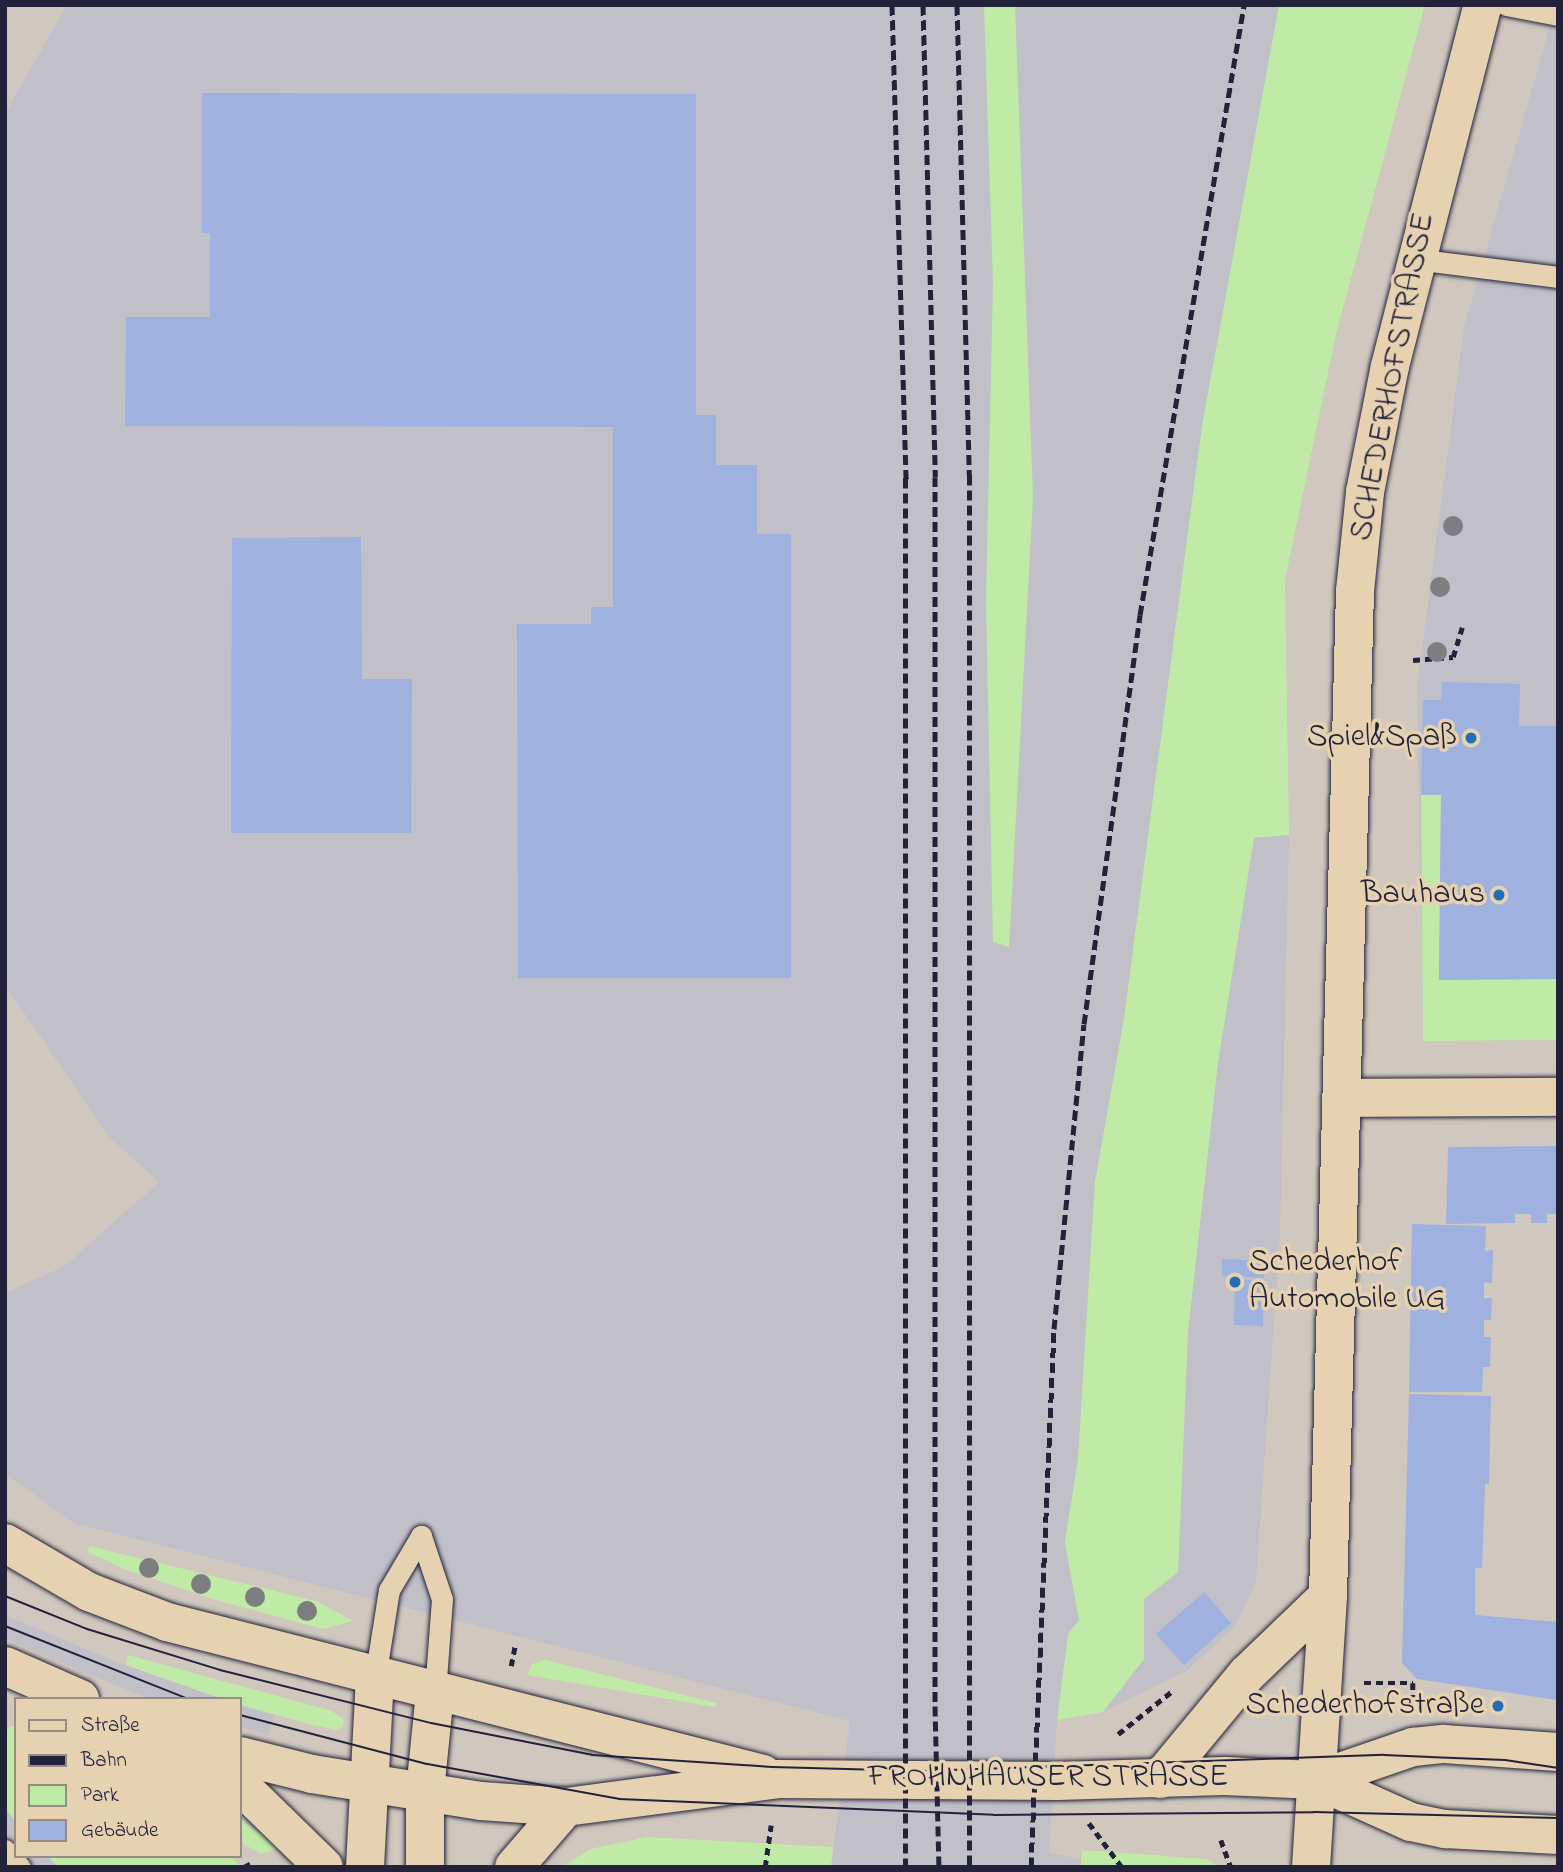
<!DOCTYPE html>
<meta charset="utf-8">
<style>
body{margin:0}
#map{position:relative;width:1563px;height:1872px;overflow:hidden;background:#d0c7be;font-family:"Indie Flower",sans-serif}
div>[style]{position:absolute}
.built>*{inset:0;background:#c1c0c8}
.green>*{inset:0;background:#c0eba7}
.building>*{inset:0;background:#9eb1df}
.path>*{height:4.5px;margin-top:-2.25px;transform-origin:0;background:repeating-linear-gradient(90deg,#22223b 0 7px,transparent 0 12px)}
.roads{filter:drop-shadow(0 0 2px #22223b) drop-shadow(0 0 2px #22223b)}
.service>*{height:21px;margin:-10.5px;padding:0 10.5px;transform-origin:10.5px;border-radius:10.5px;background:#e6d1b0}
.minor>*{height:38px;margin:-19px;padding:0 19px;transform-origin:19px;border-radius:19px;background:#e6d1b0}
.tertiary>*{height:38px;margin:-19px;padding:0 19px;transform-origin:19px;border-radius:19px;background:#e6d1b0}
.secondary>*{height:38px;margin:-19px;padding:0 19px;transform-origin:19px;border-radius:19px;background:#e6d1b0}
.tram>*{height:2px;margin:-1px;padding:0 1px;transform-origin:1px;border-radius:1px;background:#22223b}
.rail>*{height:5px;margin-top:-2.5px;transform-origin:0;background:repeating-linear-gradient(90deg,#22223b 0 10px,transparent 0 15px)}
.trees>*{width:20px;height:20px;margin:-10px;border-radius:50%;background:#7e7d7f}
.dots>*{width:19px;height:19px;translate:-50% -50%;box-sizing:border-box;border:4px solid #e6d1b0;border-radius:50%}
span{translate:-50% -50%;white-space:nowrap;text-align:center;line-height:1.15;-webkit-text-stroke:7px #e6d1b0;paint-order:stroke}
.street-label{font-size:32px;color:#22223b}
.poi-label{font-size:32px;color:#22223b}
.right{translate:-100% -50%;text-align:right}
.left{translate:0 -50%;text-align:left}
.frame{position:absolute;inset:0;border:7px solid #22223b;pointer-events:none}
.legend{position:absolute;left:14px;top:1697px;width:228px;height:161px;box-sizing:border-box;background:#e6d1b0;border:2px solid #988b81;margin:0;padding:9px 12px;list-style:none;font-size:21px;color:#22223b}
.legend li{display:flex;align-items:center;gap:14px;height:35px}
.legend b{width:35px;border:2px solid #988b81}
</style>
<div id="map">
<div class="built">
<div style="clip-path:polygon(67px 5px,1279px 5px,1202px 426px,1124px 1019px,1095px 1182px,1078px 1459px,1065px 1542px,1079px 1620px,1057px 1720px,1049px 1853px,1081px 1859px,1081px 1867px,831px 1867px,850px 1721px,74px 1523px,5px 1474px,5px 1293px,63px 1267px,159px 1182px,109px 1137px,5px 985px,5px 114px)"></div>
<div style="clip-path:polygon(1556px 5px,1558px 1040px,1423px 1041px,1417px 687px,1464px 328px)"></div>
<div style="clip-path:polygon(1289px 835px,1280px 1233px,1256px 1582px,1235px 1626px,1188px 1670px,1103px 1712px,1144px 1659px,1144px 1599px,1178px 1572px,1188px 1331px,1218px 1062px,1254px 837px)"></div>
<div style="clip-path:polygon(5px 1615px,119px 1663px,221px 1699px,152px 1699px,120px 1687px,5px 1638px)"></div>
<div style="clip-path:polygon(240px 1705px,274px 1715px,268px 1735px,240px 1727px)"></div>
<div style="clip-path:polygon(5px 1796px,16px 1809px,16px 1856px,54px 1856px,63px 1867px,5px 1867px)"></div>
</div>
<div class="green">
<div style="clip-path:polygon(984px 5px,1015px 5px,1033px 497px,1009px 947px,993px 942px,986px 601px,993px 283px)"></div>
<div style="clip-path:polygon(1279px 5px,1425px 5px,1336px 334px,1285px 580px,1289px 835px,1254px 838px,1218px 1062px,1188px 1331px,1178px 1572px,1144px 1599px,1144px 1659px,1103px 1712px,1057px 1720px,1068px 1634px,1079px 1620px,1065px 1542px,1078px 1459px,1095px 1182px,1124px 1019px,1202px 426px)"></div>
<div style="clip-path:polygon(1421px 795px,1441px 795px,1439px 980px,1558px 979px,1558px 1040px,1423px 1041px)"></div>
<div style="clip-path:polygon(89px 1546px,316px 1601px,353px 1621px,323px 1629px,216px 1600px,124px 1569px,88px 1552px)"></div>
<div style="clip-path:polygon(128px 1655px,332px 1711px,344px 1720px,343px 1727px,336px 1730px,309px 1724px,240px 1705px,240px 1699px,214px 1696px,126px 1665px)"></div>
<div style="clip-path:polygon(545px 1660px,716px 1703px,715px 1707px,527px 1675px,532px 1664px)"></div>
<div style="clip-path:polygon(12px 1726px,16px 1728px,16px 1821px,5px 1809px,5px 1731px)"></div>
<div style="clip-path:polygon(240px 1818px,277px 1846px,278px 1849px,260px 1854px,243px 1843px)"></div>
<div style="clip-path:polygon(647px 1837px,833px 1847px,831px 1867px,562px 1867px,590px 1849px)"></div>
<div style="clip-path:polygon(1082px 1850px,1207px 1859px,1218px 1867px,1081px 1867px)"></div>
<div style="clip-path:polygon(48px 1856px,230px 1856px,241px 1867px,58px 1867px)"></div>
</div>
<div class="building">
<div style="clip-path:polygon(202px 93px,696px 94px,696px 415px,716px 415px,716px 465px,757px 465px,757px 534px,791px 534px,791px 978px,518px 978px,517px 624px,591px 624px,591px 607px,613px 607px,613px 427px,125px 426px,126px 317px,210px 317px,210px 233px,202px 233px)"></div>
<div style="clip-path:polygon(361px 537px,362px 679px,412px 679px,411px 833px,231px 833px,232px 538px)"></div>
<div style="clip-path:polygon(1442px 682px,1520px 684px,1519px 726px,1558px 726px,1558px 979px,1439px 980px,1441px 795px,1421px 795px,1423px 700px,1441px 700px)"></div>
<div style="clip-path:polygon(1558px 1146px,1558px 1214px,1547px 1214px,1547px 1223px,1531px 1223px,1531px 1214px,1515px 1214px,1515px 1223px,1446px 1224px,1448px 1147px)"></div>
<div style="clip-path:polygon(1412px 1224px,1486px 1226px,1485px 1251px,1493px 1250px,1492px 1283px,1484px 1282px,1484px 1298px,1492px 1298px,1491px 1320px,1484px 1320px,1484px 1337px,1491px 1337px,1490px 1367px,1483px 1367px,1482px 1392px,1409px 1392px)"></div>
<div style="clip-path:polygon(1222px 1259px,1264px 1261px,1264px 1278px,1222px 1276px)"></div>
<div style="clip-path:polygon(1235px 1279px,1264px 1281px,1263px 1326px,1234px 1325px)"></div>
<div style="clip-path:polygon(1409px 1394px,1491px 1396px,1489px 1484px,1485px 1484px,1482px 1568px,1475px 1568px,1475px 1615px,1558px 1622px,1558px 1700px,1417px 1679px,1402px 1663px)"></div>
<div style="clip-path:polygon(1204px 1592px,1231px 1623px,1184px 1665px,1156px 1634px)"></div>
</div>
<div class="path">
<div style="left:1413px;top:660px;width:40px;rotate:-4.3deg"></div>
<div style="left:1453px;top:657px;width:31px;rotate:-73deg"></div>
<div style="left:511px;top:1666px;width:20px;rotate:-79deg"></div>
<div style="left:1364px;top:1683px;width:49px"></div>
<div style="left:1413px;top:1683px;width:20px;rotate:90deg"></div>
<div style="left:1118px;top:1734px;width:68px;rotate:-38.4deg"></div>
<div style="left:1089px;top:1823px;width:55px;rotate:53.1deg"></div>
<div style="left:1221px;top:1840px;width:29px;rotate:70deg"></div>
<div style="left:244px;top:1867px;width:10px;rotate:-29deg"></div>
<div style="left:765px;top:1867px;width:42px;rotate:-81.9deg"></div>
</div>
<div class="roads">
<div class="service">
<div style="left:1506px;top:5px;width:53px;rotate:10.9deg"></div>
<div style="left:1414px;top:259px;width:145px;rotate:7.1deg"></div>
<div style="left:421px;top:1536px;width:66px;rotate:71.6deg"></div>
<div style="left:442px;top:1599px;width:94px;rotate:94.3deg"></div>
<div style="left:375px;top:1678px;width:89px;rotate:-81deg"></div>
<div style="left:389px;top:1590px;width:63px;rotate:-59.3deg"></div>
<div style="left:5px;top:1850px;width:23px;rotate:49deg"></div>
</div>
<div class="minor">
<div style="left:1343px;top:1098px;width:215px;rotate:-0.3deg"></div>
</div>
<div class="tertiary">
<div style="left:1160px;top:1779px;width:136px;rotate:-50.4deg"></div>
<div style="left:1247px;top:1674px;width:112px;rotate:-43.9deg"></div>
<div style="left:240px;top:1785px;width:117px;rotate:44.3deg"></div>
<div style="left:365px;top:1867px;width:189px;rotate:-87deg"></div>
<div style="left:425px;top:1867px;width:76px;rotate:-90deg"></div>
<div style="left:425px;top:1791px;width:99px;rotate:-84.2deg"></div>
<div style="left:514px;top:1867px;width:79px;rotate:-49.1deg"></div>
<div style="left:1311px;top:1867px;width:272px;rotate:-86.4deg"></div>
<div style="left:1328px;top:1596px;width:1005px;rotate:-88.46deg"></div>
<div style="left:1355px;top:591px;width:100px;rotate:-84.2deg"></div>
<div style="left:1365px;top:492px;width:128px;rotate:-78.8deg"></div>
<div style="left:1390px;top:366px;width:373px;rotate:-75.6deg"></div>
</div>
<div class="secondary">
<div style="left:5px;top:1543px;width:97px;rotate:30.3deg"></div>
<div style="left:89px;top:1592px;width:84px;rotate:21deg"></div>
<div style="left:167px;top:1622px;width:615px;rotate:14.31deg"></div>
<div style="left:5px;top:1666px;width:82px;rotate:23.7deg"></div>
<div style="left:240px;top:1756px;width:74px;rotate:14deg"></div>
<div style="left:312px;top:1774px;width:171px;rotate:9.1deg"></div>
<div style="left:481px;top:1801px;width:85px;rotate:4deg"></div>
<div style="left:566px;top:1807px;width:214px;rotate:-7.5deg"></div>
<div style="left:778px;top:1779px;width:280px;rotate:0.4deg"></div>
<div style="left:1058px;top:1781px;width:166px;rotate:-1.7deg"></div>
<div style="left:1224px;top:1776px;width:93px;rotate:2.5deg"></div>
<div style="left:1317px;top:1780px;width:103px;rotate:24.1deg"></div>
<div style="left:1411px;top:1822px;width:35px;rotate:12deg"></div>
<div style="left:1445px;top:1829px;width:113px;rotate:3deg"></div>
<div style="left:1317px;top:1780px;width:102px;rotate:-19deg"></div>
<div style="left:1413px;top:1747px;width:31px;rotate:-6deg"></div>
<div style="left:1444px;top:1744px;width:114px;rotate:4deg"></div>
</div>
</div>
<div class="tram">
<div style="left:5px;top:1596px;width:88px;rotate:21.9deg"></div>
<div style="left:87px;top:1629px;width:139px;rotate:17.1deg"></div>
<div style="left:220px;top:1670px;width:218px;rotate:14.1deg"></div>
<div style="left:431px;top:1723px;width:164px;rotate:11.2deg"></div>
<div style="left:592px;top:1755px;width:180px;rotate:3.8deg"></div>
<div style="left:772px;top:1767px;width:149px;rotate:1.5deg"></div>
<div style="left:921px;top:1771px;width:463px;rotate:-2deg"></div>
<div style="left:1384px;top:1755px;width:121px;rotate:2.4deg"></div>
<div style="left:1505px;top:1760px;width:54px;rotate:8.6deg"></div>
<div style="left:5px;top:1626px;width:197px;rotate:21.7deg"></div>
<div style="left:240px;top:1715px;width:193px;rotate:14.7deg"></div>
<div style="left:427px;top:1764px;width:195px;rotate:10.3deg"></div>
<div style="left:619px;top:1799px;width:375px;rotate:2.4deg"></div>
<div style="left:994px;top:1815px;width:320px;rotate:-0.5deg"></div>
<div style="left:1314px;top:1812px;width:244px;rotate:1.4deg"></div>
</div>
<div class="rail">
<div style="left:892px;top:5px;width:473px;rotate:88.3deg"></div>
<div style="left:906px;top:478px;width:1389px;rotate:90.04deg"></div>
<div style="left:923px;top:5px;width:472px;rotate:88.5deg"></div>
<div style="left:935px;top:477px;width:1229px;rotate:90deg"></div>
<div style="left:935px;top:1706px;width:161px;rotate:88.6deg"></div>
<div style="left:957px;top:5px;width:470px;rotate:88.5deg"></div>
<div style="left:969px;top:475px;width:1392px;rotate:89.96deg"></div>
<div style="left:1031px;top:1867px;width:538px;rotate:-87.55deg"></div>
<div style="left:1054px;top:1329px;width:306px;rotate:-84.4deg"></div>
<div style="left:1084px;top:1024px;width:413px;rotate:-82.2deg"></div>
<div style="left:1140px;top:615px;width:619px;rotate:-80.32deg"></div>
</div>
<div class="trees">
<div style="left:1453px;top:526px"></div>
<div style="left:1440px;top:587px"></div>
<div style="left:1437px;top:652px"></div>
<div style="left:149px;top:1568px"></div>
<div style="left:201px;top:1584px"></div>
<div style="left:255px;top:1597px"></div>
<div style="left:307px;top:1611px"></div>
</div>
<div class="dots">
<div style="left:1471px;top:738px;background:#1f6fb2"></div>
<div style="left:1499px;top:895px;background:#1f6fb2"></div>
<div style="left:1235px;top:1282px;background:#1f6fb2"></div>
<div style="left:1498px;top:1706px;background:#1f6fb2"></div>
</div>
<div class="street-label">
<span style="left:1394px;top:377px;rotate:-79deg">SCHEDERHOFSTRASSE</span>
<span style="left:1048px;top:1778px">FROHNHAUSER STRASSE</span>
</div>
<div class="poi-label">
<span class="right" style="left:1457px;top:738px">Spiel&amp;Spaß</span>
<span class="right" style="left:1485px;top:895px">Bauhaus</span>
<span class="left" style="left:1249px;top:1282px">Schederhof<br>Automobile UG</span>
<span class="right" style="left:1484px;top:1706px">Schederhofstraße</span>
</div>
<div class="frame"></div>
<ul class="legend">
<li><b style="height:9px;background:#e6d1b0"></b>Straße</li>
<li><b style="height:9px;background:#22223b"></b>Bahn</li>
<li><b style="height:19px;background:#c0eba7"></b>Park</li>
<li><b style="height:19px;background:#9eb1df"></b>Gebäude</li>
</ul>
</div>
